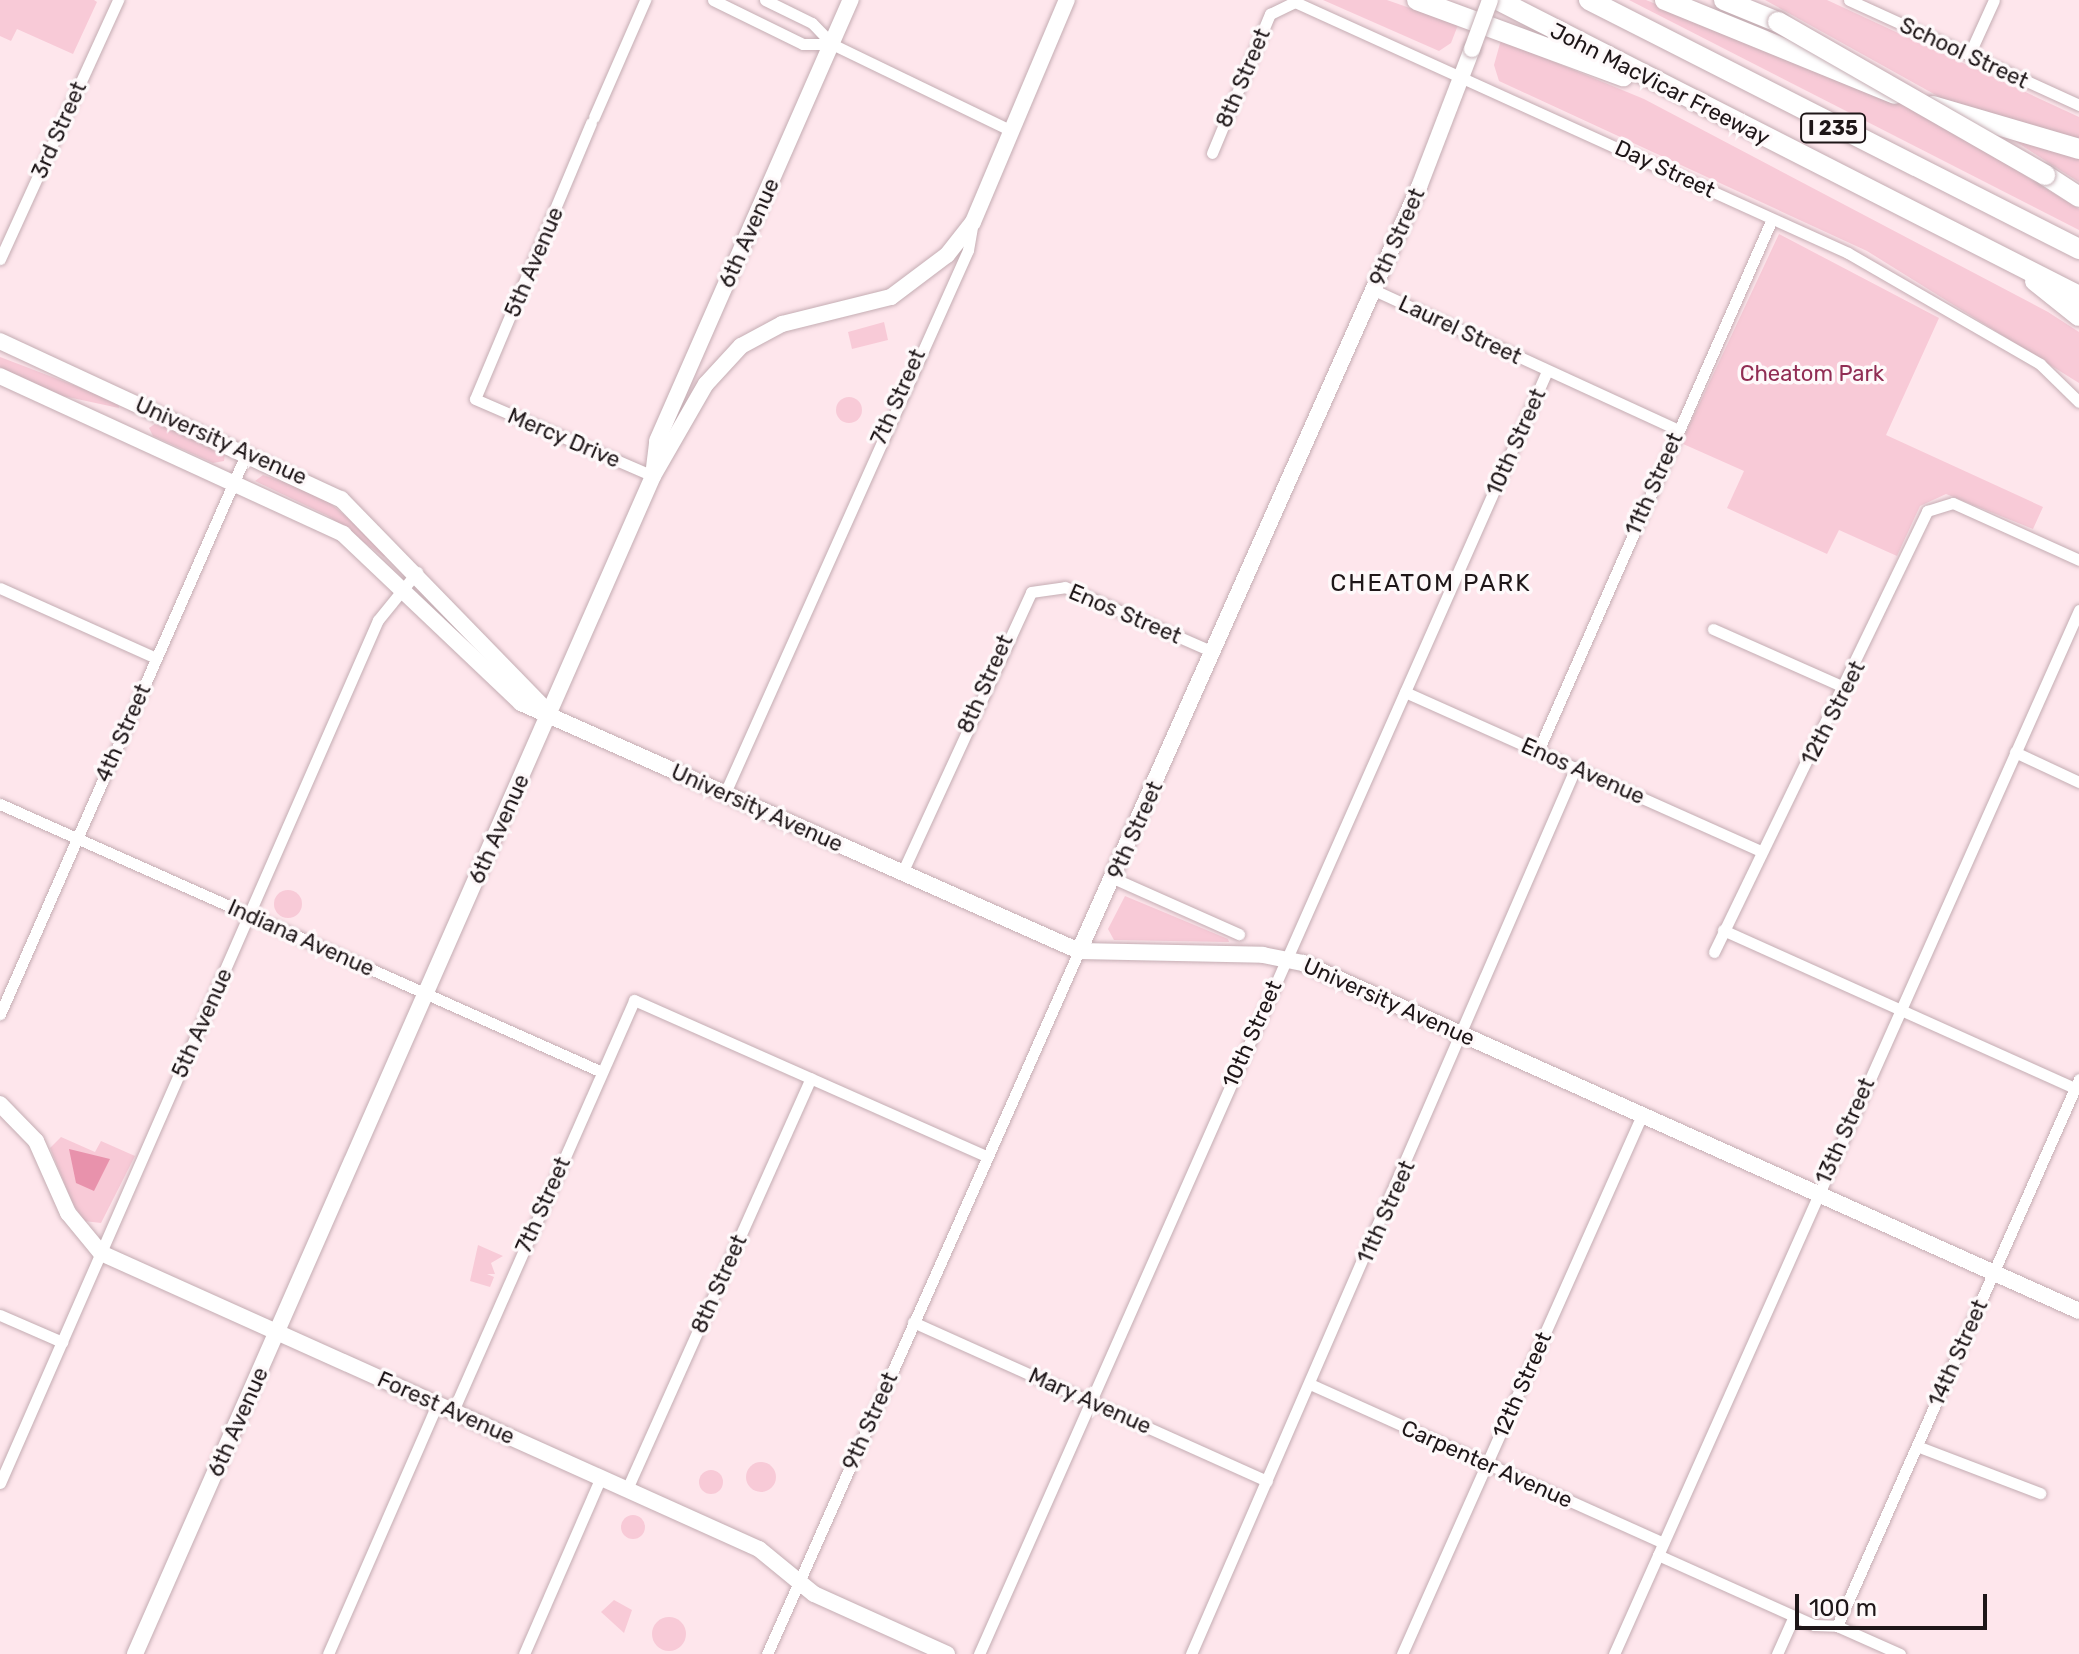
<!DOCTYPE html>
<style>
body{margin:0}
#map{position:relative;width:2079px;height:1654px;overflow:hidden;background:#fee6ec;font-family:Rubik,sans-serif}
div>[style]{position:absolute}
.green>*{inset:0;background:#f8cad7}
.round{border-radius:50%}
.water>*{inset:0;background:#e892ac}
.roads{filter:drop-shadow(0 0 2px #c4adb3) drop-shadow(0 0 2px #c4adb3)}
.street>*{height:11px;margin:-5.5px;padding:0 5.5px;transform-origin:5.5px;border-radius:5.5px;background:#fff}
.secondary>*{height:16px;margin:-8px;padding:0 8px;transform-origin:8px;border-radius:8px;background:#fff}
.highway>*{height:20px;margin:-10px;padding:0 10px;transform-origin:10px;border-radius:10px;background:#fff}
.bridges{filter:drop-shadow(0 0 2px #c4adb3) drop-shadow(0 0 2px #c4adb3)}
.secondary-bridge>*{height:16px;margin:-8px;padding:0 8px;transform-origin:8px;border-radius:8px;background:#fff}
.highway-bridge>*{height:20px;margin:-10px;padding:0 10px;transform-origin:10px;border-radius:10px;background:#fff}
span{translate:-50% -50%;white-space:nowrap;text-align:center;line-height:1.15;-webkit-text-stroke:7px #fef9fa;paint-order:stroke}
.shield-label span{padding:2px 6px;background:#fef9fa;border:2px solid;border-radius:6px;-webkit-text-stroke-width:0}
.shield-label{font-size:20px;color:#1e1618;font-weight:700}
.street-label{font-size:22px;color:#1e1618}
.park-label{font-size:22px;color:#912d54}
.neighbourhood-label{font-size:24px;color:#1e1618;letter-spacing:2px}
.scale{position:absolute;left:1795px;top:1594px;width:192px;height:36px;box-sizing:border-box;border:4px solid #1e1618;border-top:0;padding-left:10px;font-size:24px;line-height:28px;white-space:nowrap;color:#1e1618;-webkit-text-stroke:6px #fef9fa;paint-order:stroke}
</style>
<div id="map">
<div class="green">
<div style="clip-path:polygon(0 0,94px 0,97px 2px,73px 54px,17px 29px,11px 41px,0 36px)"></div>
<div style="clip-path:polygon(1323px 0,1387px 0,1458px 25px,1451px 43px,1439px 51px)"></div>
<div style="clip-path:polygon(1629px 0,1646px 0,1924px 113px,2079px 209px,2079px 230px)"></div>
<div style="clip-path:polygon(1765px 0,1827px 0,2079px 117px,2079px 140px,1952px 104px)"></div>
<div style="clip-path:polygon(1501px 40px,1644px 99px,2048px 312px,2079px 332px,2079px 383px,1867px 251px,1499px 81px,1494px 65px)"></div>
<div style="clip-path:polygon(2012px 139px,2079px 157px,2079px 182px,2052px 165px)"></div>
<div style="clip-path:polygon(1779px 234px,1939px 318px,1886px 435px,2043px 507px,2033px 529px,1946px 494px,1920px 506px,1897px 556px,1839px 530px,1827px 554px,1727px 508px,1744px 471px,1681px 443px)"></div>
<div style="clip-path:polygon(884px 322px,888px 340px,852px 349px,848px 332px)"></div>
<div style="clip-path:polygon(0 357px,118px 402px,119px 408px,63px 396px,0 368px)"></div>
<div class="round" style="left:836px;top:397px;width:26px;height:26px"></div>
<div style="clip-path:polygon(159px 421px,225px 454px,224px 461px,213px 463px,153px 436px,149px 428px)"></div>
<div style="clip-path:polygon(263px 475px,319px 494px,389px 552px,384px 557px,328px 516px,255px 481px)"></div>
<div class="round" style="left:274px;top:890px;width:28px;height:28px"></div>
<div style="clip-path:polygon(1125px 896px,1228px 939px,1229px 942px,1114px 940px,1108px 929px)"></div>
<div style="clip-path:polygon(61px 1137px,95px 1152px,101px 1141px,135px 1156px,101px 1223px,84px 1221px,72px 1202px,50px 1148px)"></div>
<div style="clip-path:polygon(478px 1245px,503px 1256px,491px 1263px,495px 1274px,487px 1274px,494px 1277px,490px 1287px,470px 1281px)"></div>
<div class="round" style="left:746px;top:1462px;width:30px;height:30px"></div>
<div class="round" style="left:699px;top:1470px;width:24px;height:24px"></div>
<div class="round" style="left:621px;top:1515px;width:24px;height:24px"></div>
<div style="clip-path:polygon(614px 1600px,632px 1610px,624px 1633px,601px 1612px)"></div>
<div class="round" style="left:652px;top:1617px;width:34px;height:34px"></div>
</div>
<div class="water">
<div style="clip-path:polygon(69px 1149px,110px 1159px,94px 1191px,76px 1183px)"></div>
</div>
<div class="roads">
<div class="street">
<div style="left:713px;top:0;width:100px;rotate:26.1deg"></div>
<div style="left:803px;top:44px;width:29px"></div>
<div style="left:765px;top:0;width:52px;rotate:26.1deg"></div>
<div style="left:812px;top:23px;width:29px;rotate:46deg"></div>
<div style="left:832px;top:44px;width:200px;rotate:25.8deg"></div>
<div style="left:1849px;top:0;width:253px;rotate:24.5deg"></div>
<div style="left:1969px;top:55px;width:60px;rotate:-65.6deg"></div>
<div style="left:594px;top:117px;width:128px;rotate:-66.4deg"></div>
<div style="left:591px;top:123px;width:299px;rotate:112.8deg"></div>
<div style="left:475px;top:399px;width:194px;rotate:23.4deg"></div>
<div style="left:1212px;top:153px;width:151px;rotate:-67.4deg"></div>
<div style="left:1270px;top:14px;width:28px;rotate:-26deg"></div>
<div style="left:1295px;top:2px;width:607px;rotate:24.41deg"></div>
<div style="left:1848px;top:253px;width:222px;rotate:30deg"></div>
<div style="left:2040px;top:364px;width:54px;rotate:44.3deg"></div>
<div style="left:0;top:259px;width:285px;rotate:-65.5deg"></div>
<div style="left:1374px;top:290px;width:335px;rotate:24.7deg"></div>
<div style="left:0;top:588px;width:171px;rotate:24.2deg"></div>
<div style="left:1713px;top:629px;width:145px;rotate:23.9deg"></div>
<div style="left:1405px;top:692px;width:389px;rotate:24.1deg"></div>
<div style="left:1538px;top:751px;width:581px;rotate:-66.26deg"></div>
<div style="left:2015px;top:752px;width:71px;rotate:25.1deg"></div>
<div style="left:725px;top:793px;width:595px;rotate:-65.89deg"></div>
<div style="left:968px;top:250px;width:27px;rotate:-80deg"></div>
<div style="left:0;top:804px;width:659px;rotate:24deg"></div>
<div style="left:902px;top:873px;width:309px;rotate:-65.3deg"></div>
<div style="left:1031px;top:592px;width:34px;rotate:-8deg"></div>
<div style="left:1065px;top:587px;width:162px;rotate:23.7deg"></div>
<div style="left:1113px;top:878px;width:138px;rotate:24deg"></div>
<div style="left:1723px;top:930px;width:386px;rotate:24.2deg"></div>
<div style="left:1714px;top:952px;width:490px;rotate:-64.2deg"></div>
<div style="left:1927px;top:511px;width:27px;rotate:-17deg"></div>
<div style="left:1953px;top:503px;width:138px;rotate:24.3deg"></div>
<div style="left:0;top:1014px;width:614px;rotate:-66.27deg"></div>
<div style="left:0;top:1315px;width:68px;rotate:23.5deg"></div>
<div style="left:913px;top:1322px;width:388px;rotate:24.2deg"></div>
<div style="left:1310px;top:1384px;width:387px;rotate:24.2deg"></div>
<div style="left:453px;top:1411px;width:449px;rotate:-66.2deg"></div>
<div style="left:634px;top:1000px;width:385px;rotate:23.9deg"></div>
<div style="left:1917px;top:1446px;width:132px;rotate:20.9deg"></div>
<div style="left:0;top:1483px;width:942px;rotate:-66.35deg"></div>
<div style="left:378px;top:620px;width:62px;rotate:-50.9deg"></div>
<div style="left:627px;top:1489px;width:450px;rotate:-65.9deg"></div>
<div style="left:1658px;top:1555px;width:171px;rotate:24.2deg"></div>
<div style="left:1814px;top:1625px;width:23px;rotate:2deg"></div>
<div style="left:1837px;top:1626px;width:69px;rotate:24deg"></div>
<div style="left:1837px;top:1626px;width:598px;rotate:-66.13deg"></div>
<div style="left:328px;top:1654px;width:273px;rotate:-66.4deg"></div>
<div style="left:524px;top:1654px;width:193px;rotate:-66.5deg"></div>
<div style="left:767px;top:1654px;width:769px;rotate:-66.07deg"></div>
<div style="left:979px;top:1654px;width:1403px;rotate:-66.12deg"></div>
<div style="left:1191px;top:1654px;width:967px;rotate:-66.54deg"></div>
<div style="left:1402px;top:1654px;width:590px;rotate:-66deg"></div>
<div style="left:1614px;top:1654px;width:1143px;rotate:-65.99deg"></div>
<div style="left:1777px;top:1654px;width:42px;rotate:-65.9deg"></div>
</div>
<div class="secondary">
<div style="left:0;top:341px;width:376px;rotate:24.9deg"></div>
<div style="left:341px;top:499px;width:297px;rotate:45.8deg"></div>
<div style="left:0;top:376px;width:378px;rotate:24.7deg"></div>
<div style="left:343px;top:534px;width:245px;rotate:43.5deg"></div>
<div style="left:521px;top:703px;width:611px;rotate:23.96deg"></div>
<div style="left:1079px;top:951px;width:184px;rotate:1.2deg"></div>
<div style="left:1263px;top:955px;width:41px;rotate:11.3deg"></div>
<div style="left:1303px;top:963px;width:850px;rotate:24.15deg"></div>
<div style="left:653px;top:476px;width:106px;rotate:-60.1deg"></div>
<div style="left:706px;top:384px;width:52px;rotate:-47.4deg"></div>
<div style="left:741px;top:346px;width:47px;rotate:-28.2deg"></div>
<div style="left:782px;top:324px;width:112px;rotate:-13.9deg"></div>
<div style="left:891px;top:297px;width:70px;rotate:-36.9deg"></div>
<div style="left:947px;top:255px;width:42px;rotate:-51.8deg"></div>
<div style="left:973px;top:222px;width:241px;rotate:-67.1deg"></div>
<div style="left:1079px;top:951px;width:836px;rotate:-66.01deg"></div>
<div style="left:1419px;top:187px;width:148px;rotate:-69deg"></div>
<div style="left:0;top:1104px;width:52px;rotate:45.8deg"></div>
<div style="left:36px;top:1141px;width:79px;rotate:66deg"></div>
<div style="left:68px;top:1213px;width:52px;rotate:50.5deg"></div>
<div style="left:101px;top:1253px;width:722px;rotate:24.22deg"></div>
<div style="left:759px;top:1549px;width:71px;rotate:39.3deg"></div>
<div style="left:814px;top:1594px;width:146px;rotate:24.3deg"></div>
<div style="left:135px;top:1654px;width:1287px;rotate:-66.26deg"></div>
<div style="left:653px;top:476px;width:35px;rotate:-83deg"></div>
<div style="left:657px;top:441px;width:482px;rotate:-66.3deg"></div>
</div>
<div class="highway">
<div style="left:1417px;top:0;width:220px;rotate:20.3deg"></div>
<div style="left:1498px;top:0;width:652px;rotate:27deg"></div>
<div style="left:1589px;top:0;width:550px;rotate:26.94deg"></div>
<div style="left:1665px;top:0;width:248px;rotate:22.2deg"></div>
<div style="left:1724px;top:0;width:58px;rotate:22.2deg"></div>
<div style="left:1933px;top:106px;width:152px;rotate:16.4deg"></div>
<div style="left:2045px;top:175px;width:40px;rotate:32.9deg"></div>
<div style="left:2035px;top:281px;width:56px;rotate:38.5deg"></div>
</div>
</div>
<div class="bridges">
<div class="secondary-bridge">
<div style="left:1472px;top:49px;width:52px;rotate:-69.8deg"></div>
</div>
<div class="highway-bridge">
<div style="left:1778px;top:22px;width:308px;rotate:29.8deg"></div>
</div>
</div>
<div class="shield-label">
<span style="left:1833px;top:128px">I 235</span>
</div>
<div class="street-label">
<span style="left:1964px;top:53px;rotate:25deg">School Street</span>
<span style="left:1243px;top:78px;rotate:-67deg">8th Street</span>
<span style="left:1660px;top:84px;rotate:27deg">John MacVicar Freeway</span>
<span style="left:59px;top:130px;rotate:-66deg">3rd Street</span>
<span style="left:1665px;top:169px;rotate:25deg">Day Street</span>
<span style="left:749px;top:233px;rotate:-66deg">6th Avenue</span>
<span style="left:1397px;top:237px;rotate:-66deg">9th Street</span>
<span style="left:534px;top:262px;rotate:-67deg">5th Avenue</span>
<span style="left:1460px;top:330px;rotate:25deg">Laurel Street</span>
<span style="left:898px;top:397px;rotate:-66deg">7th Street</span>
<span style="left:564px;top:438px;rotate:23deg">Mercy Drive</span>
<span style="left:221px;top:441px;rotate:24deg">University Avenue</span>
<span style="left:1516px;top:442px;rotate:-66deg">10th Street</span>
<span style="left:1654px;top:484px;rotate:-66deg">11th Street</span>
<span style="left:1125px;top:614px;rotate:23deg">Enos Street</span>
<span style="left:985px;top:684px;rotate:-66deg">8th Street</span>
<span style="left:1833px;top:713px;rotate:-63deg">12th Street</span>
<span style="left:123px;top:733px;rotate:-66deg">4th Street</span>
<span style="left:1583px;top:771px;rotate:24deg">Enos Avenue</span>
<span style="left:757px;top:808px;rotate:24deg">University Avenue</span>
<span style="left:499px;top:829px;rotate:-66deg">6th Avenue</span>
<span style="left:1135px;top:830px;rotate:-66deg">9th Street</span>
<span style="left:301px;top:938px;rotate:24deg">Indiana Avenue</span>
<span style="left:1389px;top:1002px;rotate:24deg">University Avenue</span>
<span style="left:202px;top:1023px;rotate:-66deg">5th Avenue</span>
<span style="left:1252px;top:1034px;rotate:-66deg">10th Street</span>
<span style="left:1845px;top:1131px;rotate:-66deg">13th Street</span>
<span style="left:543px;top:1205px;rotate:-66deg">7th Street</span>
<span style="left:1386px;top:1212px;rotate:-66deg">11th Street</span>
<span style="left:719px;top:1284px;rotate:-66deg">8th Street</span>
<span style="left:1958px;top:1353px;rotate:-66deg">14th Street</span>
<span style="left:1522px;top:1385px;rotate:-66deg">12th Street</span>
<span style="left:1090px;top:1401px;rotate:24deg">Mary Avenue</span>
<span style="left:446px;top:1408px;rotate:24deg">Forest Avenue</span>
<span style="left:870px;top:1421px;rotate:-66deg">9th Street</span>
<span style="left:238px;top:1422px;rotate:-66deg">6th Avenue</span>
<span style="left:1487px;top:1464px;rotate:24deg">Carpenter Avenue</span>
</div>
<div class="park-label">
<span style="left:1812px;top:374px">Cheatom Park</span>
</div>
<div class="neighbourhood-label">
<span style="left:1431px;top:584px">CHEATOM PARK</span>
</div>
<div class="scale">100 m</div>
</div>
